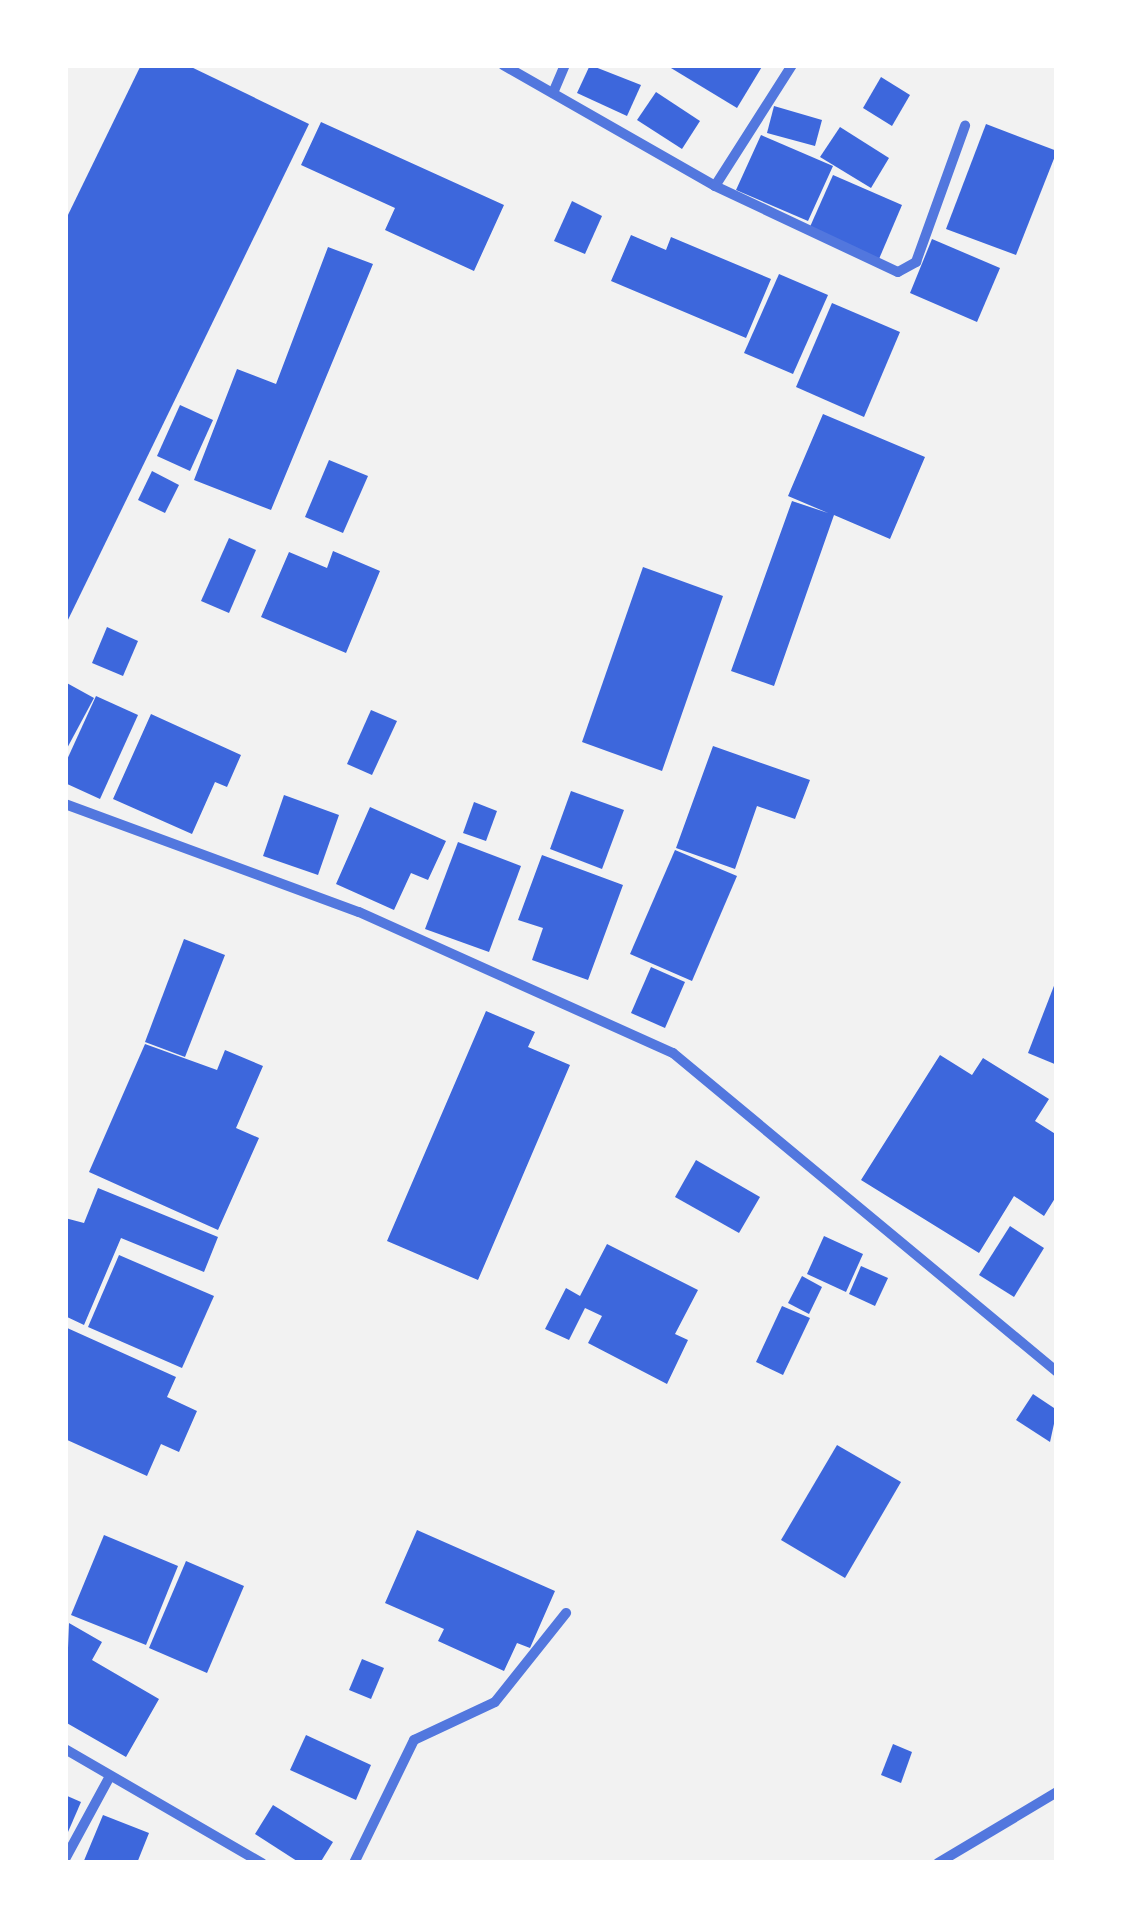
<!DOCTYPE html>
<style>
body{margin:0}
#map{position:relative;width:1122px;height:1928px;overflow:hidden;background:#f2f2f2;font-family:Signika,sans-serif}
div>[style]{position:absolute}
.building>*{inset:0;background:#3d67dc}
.minor>*{height:10px;margin:-5px;padding:0 5px;transform-origin:5px;border-radius:5px;background:#5277de}
span{translate:-50% -50%;white-space:nowrap;text-align:center;line-height:1.15;-webkit-text-stroke:9px #fff;paint-order:stroke}
.frame{position:absolute;inset:0;border:68px solid #fff;pointer-events:none}
</style>
<div id="map">
<div class="building">
<div style="clip-path:polygon(141px 65px,187px 65px,309px 124px,65px 626px,65px 221px)"></div>
<div style="clip-path:polygon(590px 65px,641px 85px,627px 116px,577px 93px)"></div>
<div style="clip-path:polygon(666px 65px,763px 65px,737px 108px)"></div>
<div style="clip-path:polygon(881px 77px,910px 95px,892px 126px,863px 108px)"></div>
<div style="clip-path:polygon(656px 92px,700px 121px,682px 149px,637px 120px)"></div>
<div style="clip-path:polygon(774px 106px,822px 120px,815px 146px,767px 133px)"></div>
<div style="clip-path:polygon(321px 122px,504px 205px,474px 271px,385px 230px,395px 208px,301px 165px)"></div>
<div style="clip-path:polygon(986px 124px,1057px 151px,1016px 255px,946px 229px)"></div>
<div style="clip-path:polygon(840px 127px,889px 158px,871px 188px,820px 157px)"></div>
<div style="clip-path:polygon(761px 135px,833px 166px,808px 221px,736px 190px)"></div>
<div style="clip-path:polygon(833px 175px,902px 205px,879px 259px,809px 229px)"></div>
<div style="clip-path:polygon(572px 201px,602px 216px,585px 254px,554px 241px)"></div>
<div style="clip-path:polygon(631px 235px,666px 250px,671px 237px,771px 279px,746px 338px,611px 281px)"></div>
<div style="clip-path:polygon(932px 239px,1000px 268px,977px 322px,910px 293px)"></div>
<div style="clip-path:polygon(328px 247px,373px 264px,271px 510px,194px 480px,237px 369px,276px 384px)"></div>
<div style="clip-path:polygon(779px 274px,828px 295px,793px 374px,744px 353px)"></div>
<div style="clip-path:polygon(832px 303px,900px 332px,864px 417px,796px 387px)"></div>
<div style="clip-path:polygon(180px 405px,213px 420px,190px 471px,157px 456px)"></div>
<div style="clip-path:polygon(823px 414px,925px 457px,890px 539px,834px 515px,774px 686px,731px 671px,792px 501px,828px 513px,788px 496px)"></div>
<div style="clip-path:polygon(329px 460px,368px 476px,343px 533px,305px 517px)"></div>
<div style="clip-path:polygon(152px 471px,179px 485px,165px 513px,138px 500px)"></div>
<div style="clip-path:polygon(229px 538px,256px 550px,229px 613px,201px 601px)"></div>
<div style="clip-path:polygon(333px 551px,380px 571px,346px 653px,261px 617px,289px 552px,327px 568px)"></div>
<div style="clip-path:polygon(643px 567px,723px 596px,662px 771px,582px 742px)"></div>
<div style="clip-path:polygon(107px 627px,138px 641px,123px 676px,92px 663px)"></div>
<div style="clip-path:polygon(65px 682px,94px 698px,65px 752px)"></div>
<div style="clip-path:polygon(96px 696px,138px 715px,100px 799px,65px 783px,65px 764px)"></div>
<div style="clip-path:polygon(371px 710px,397px 721px,372px 775px,347px 764px)"></div>
<div style="clip-path:polygon(151px 714px,241px 755px,227px 787px,215px 782px,192px 834px,113px 799px)"></div>
<div style="clip-path:polygon(713px 746px,810px 780px,795px 819px,757px 806px,735px 869px,676px 848px)"></div>
<div style="clip-path:polygon(571px 791px,624px 810px,602px 869px,550px 849px)"></div>
<div style="clip-path:polygon(284px 795px,339px 815px,318px 875px,263px 856px)"></div>
<div style="clip-path:polygon(474px 802px,497px 811px,486px 841px,463px 833px)"></div>
<div style="clip-path:polygon(370px 807px,446px 841px,428px 880px,411px 873px,394px 910px,336px 884px)"></div>
<div style="clip-path:polygon(458px 842px,521px 866px,489px 952px,425px 929px)"></div>
<div style="clip-path:polygon(675px 850px,737px 876px,692px 981px,630px 954px)"></div>
<div style="clip-path:polygon(542px 855px,623px 885px,588px 980px,532px 960px,543px 928px,518px 920px)"></div>
<div style="clip-path:polygon(184px 939px,225px 955px,185px 1057px,145px 1042px)"></div>
<div style="clip-path:polygon(651px 967px,685px 982px,665px 1028px,631px 1013px)"></div>
<div style="clip-path:polygon(1057px 978px,1057px 1065px,1028px 1053px)"></div>
<div style="clip-path:polygon(486px 1011px,535px 1032px,528px 1047px,570px 1065px,478px 1280px,387px 1241px)"></div>
<div style="clip-path:polygon(145px 1044px,217px 1070px,225px 1050px,263px 1066px,236px 1128px,259px 1138px,218px 1230px,89px 1172px)"></div>
<div style="clip-path:polygon(940px 1055px,972px 1075px,983px 1058px,1049px 1099px,1035px 1121px,1057px 1135px,1057px 1195px,1044px 1216px,1014px 1196px,979px 1253px,861px 1180px)"></div>
<div style="clip-path:polygon(696px 1160px,760px 1197px,739px 1233px,675px 1197px)"></div>
<div style="clip-path:polygon(98px 1188px,218px 1237px,204px 1272px,121px 1238px,84px 1325px,65px 1316px,65px 1218px,84px 1223px)"></div>
<div style="clip-path:polygon(1010px 1226px,1044px 1248px,1014px 1297px,979px 1275px)"></div>
<div style="clip-path:polygon(824px 1236px,863px 1254px,846px 1292px,807px 1274px)"></div>
<div style="clip-path:polygon(607px 1244px,698px 1290px,675px 1334px,688px 1340px,667px 1384px,588px 1343px,602px 1316px,585px 1308px,569px 1340px,545px 1329px,566px 1288px,580px 1296px)"></div>
<div style="clip-path:polygon(119px 1255px,214px 1296px,182px 1368px,88px 1327px)"></div>
<div style="clip-path:polygon(861px 1266px,888px 1278px,875px 1306px,849px 1294px)"></div>
<div style="clip-path:polygon(802px 1276px,822px 1287px,809px 1314px,788px 1303px)"></div>
<div style="clip-path:polygon(782px 1306px,810px 1318px,783px 1375px,756px 1362px)"></div>
<div style="clip-path:polygon(65px 1327px,176px 1377px,167px 1397px,197px 1411px,179px 1452px,161px 1444px,147px 1476px,65px 1439px)"></div>
<div style="clip-path:polygon(1033px 1394px,1057px 1410px,1050px 1442px,1016px 1420px)"></div>
<div style="clip-path:polygon(837px 1445px,901px 1482px,845px 1578px,781px 1540px)"></div>
<div style="clip-path:polygon(417px 1530px,555px 1591px,530px 1648px,517px 1643px,504px 1671px,438px 1641px,444px 1629px,385px 1603px)"></div>
<div style="clip-path:polygon(104px 1535px,178px 1566px,146px 1645px,71px 1615px)"></div>
<div style="clip-path:polygon(186px 1561px,244px 1586px,207px 1673px,149px 1648px)"></div>
<div style="clip-path:polygon(69px 1623px,102px 1642px,92px 1660px,159px 1699px,126px 1757px,65px 1722px)"></div>
<div style="clip-path:polygon(362px 1659px,384px 1668px,371px 1699px,349px 1690px)"></div>
<div style="clip-path:polygon(306px 1735px,371px 1765px,356px 1800px,290px 1770px)"></div>
<div style="clip-path:polygon(893px 1744px,912px 1752px,901px 1783px,881px 1775px)"></div>
<div style="clip-path:polygon(65px 1795px,81px 1802px,65px 1839px)"></div>
<div style="clip-path:polygon(273px 1805px,333px 1842px,320px 1863px,300px 1863px,255px 1834px)"></div>
<div style="clip-path:polygon(103px 1815px,149px 1833px,137px 1863px,83px 1863px)"></div>
</div>
<div class="minor">
<div style="left:503px;top:65px;width:244px;rotate:29.7deg"></div>
<div style="left:715px;top:186px;width:202px;rotate:25.2deg"></div>
<div style="left:898px;top:272px;width:21px;rotate:-29deg"></div>
<div style="left:916px;top:262px;width:145px;rotate:-70.2deg"></div>
<div style="left:553px;top:93px;width:30px;rotate:-67deg"></div>
<div style="left:715px;top:186px;width:143px;rotate:-57.5deg"></div>
<div style="left:65px;top:804px;width:313px;rotate:20.2deg"></div>
<div style="left:359px;top:912px;width:344px;rotate:24.2deg"></div>
<div style="left:673px;top:1053px;width:499px;rotate:39.7deg"></div>
<div style="left:65px;top:1749px;width:228px;rotate:30.1deg"></div>
<div style="left:65px;top:1859px;width:94px;rotate:-61.5deg"></div>
<div style="left:354px;top:1863px;width:137px;rotate:-64deg"></div>
<div style="left:414px;top:1740px;width:89px;rotate:-25.1deg"></div>
<div style="left:495px;top:1702px;width:114px;rotate:-51.4deg"></div>
<div style="left:938px;top:1863px;width:139px;rotate:-30.8deg"></div>
</div>
<div class="frame"></div>
</div>
